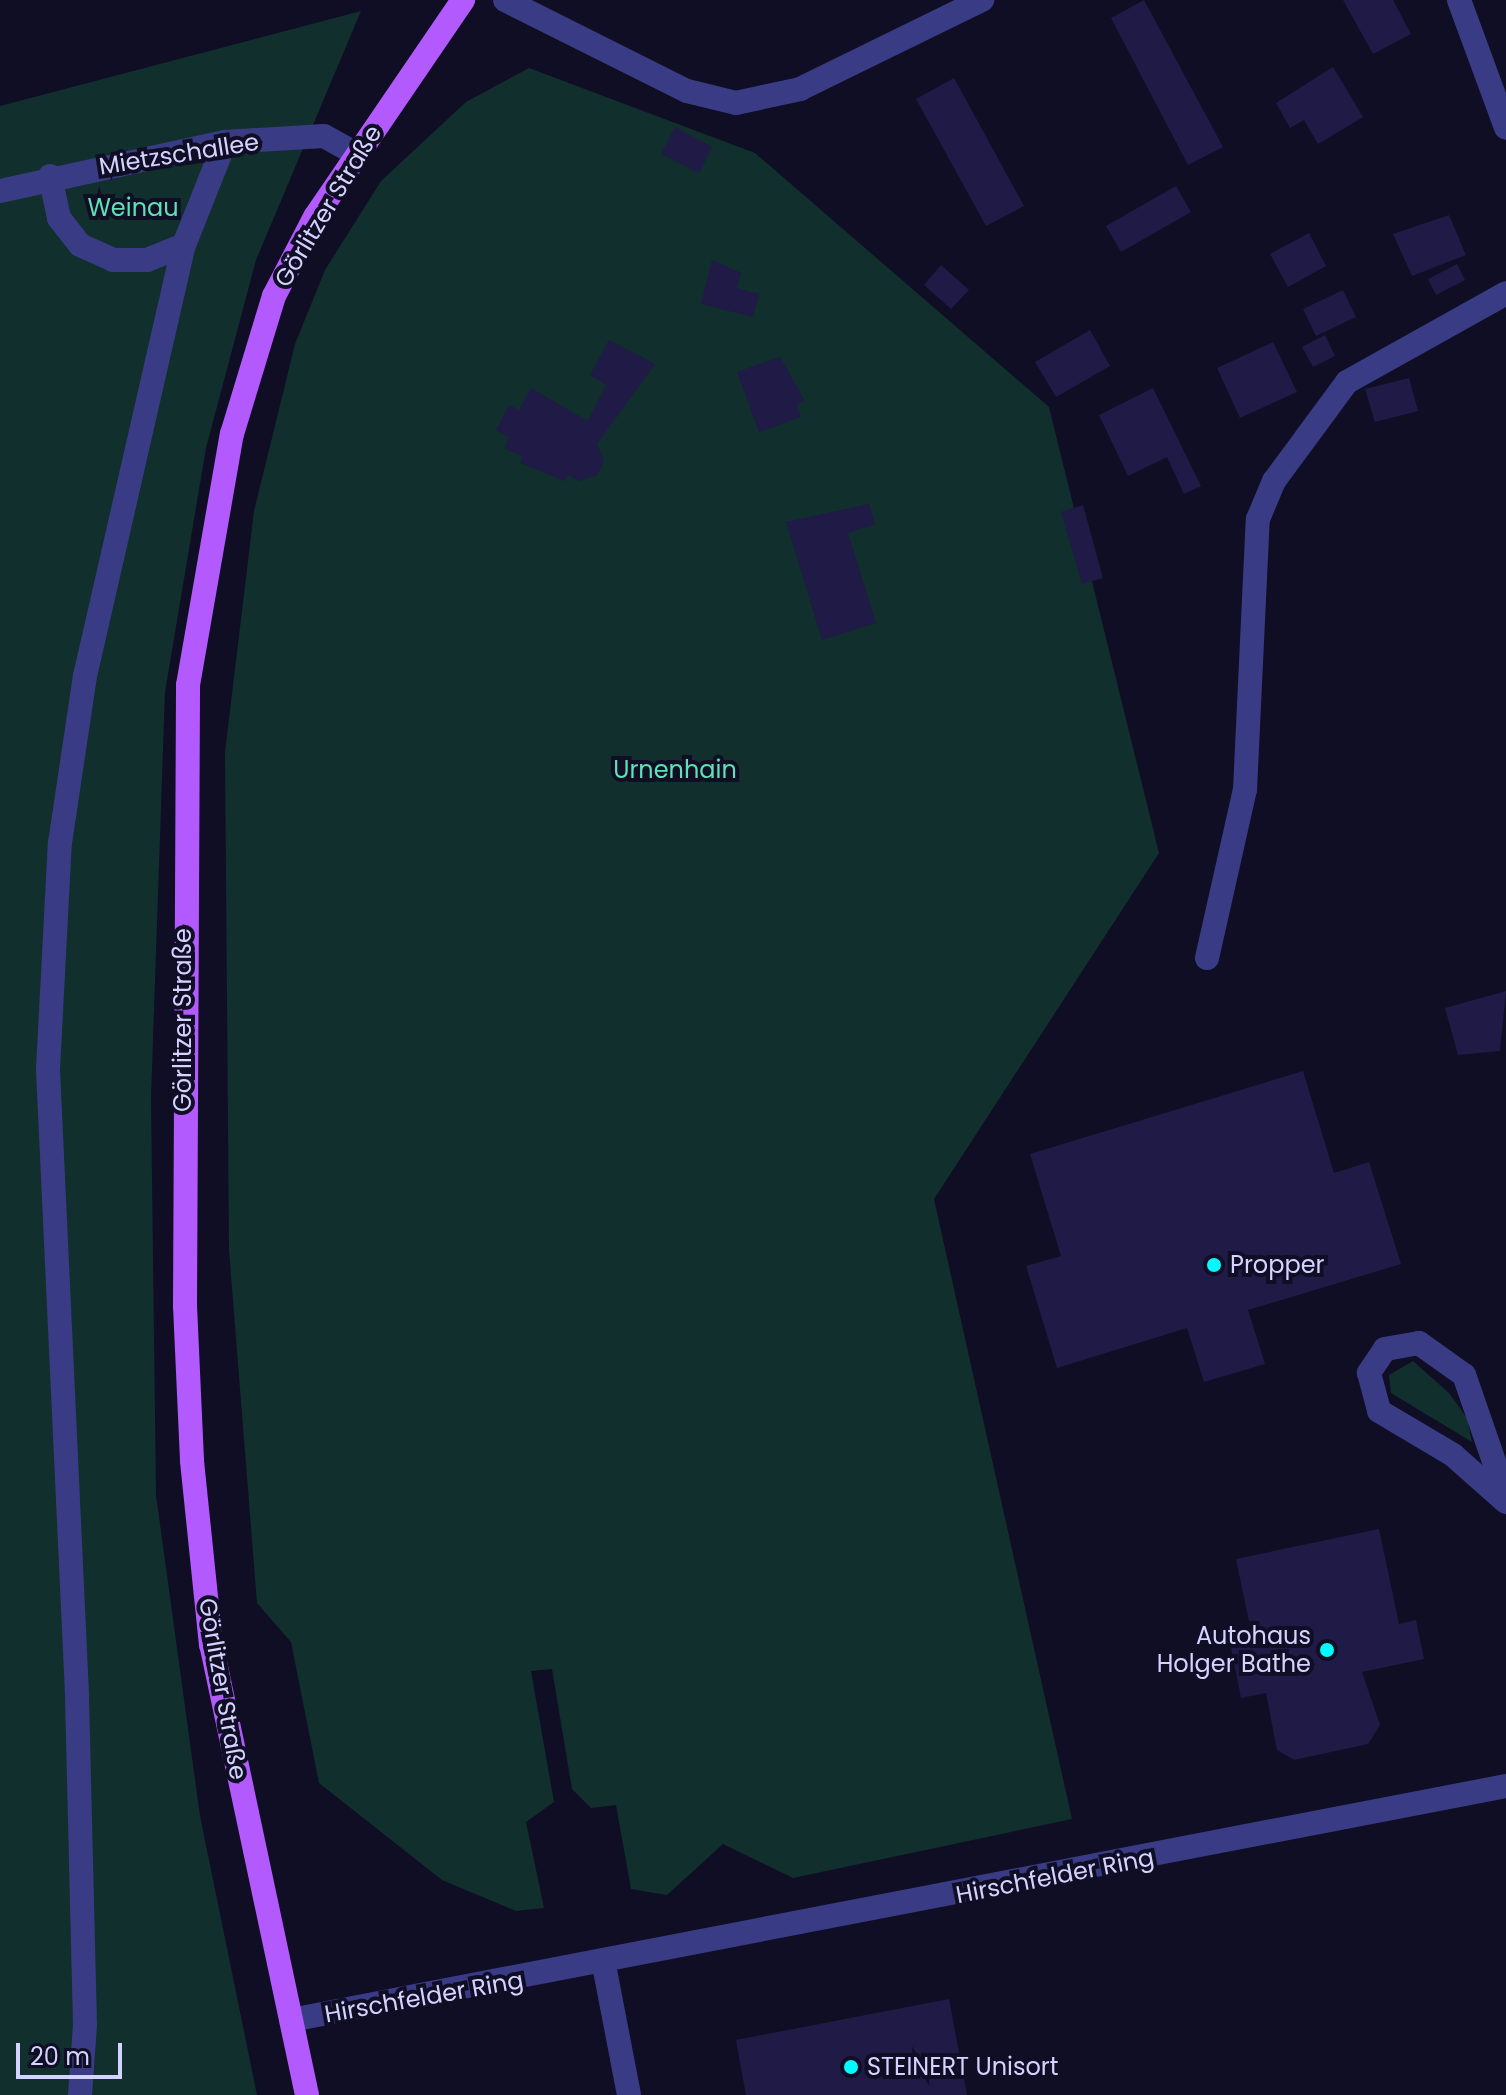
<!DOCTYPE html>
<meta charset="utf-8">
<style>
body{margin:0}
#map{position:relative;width:1506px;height:2095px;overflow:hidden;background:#100e25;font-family:Poppins,sans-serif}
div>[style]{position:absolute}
.green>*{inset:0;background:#112f2c}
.building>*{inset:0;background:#1f1a46}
.minor>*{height:24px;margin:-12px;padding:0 12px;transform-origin:12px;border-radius:12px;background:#393c85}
.major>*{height:24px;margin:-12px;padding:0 12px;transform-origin:12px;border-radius:12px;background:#b35aff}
.dots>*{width:22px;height:22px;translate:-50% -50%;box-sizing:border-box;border:4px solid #100e25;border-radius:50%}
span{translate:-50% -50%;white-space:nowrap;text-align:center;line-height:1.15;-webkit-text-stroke:8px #100e25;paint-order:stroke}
.street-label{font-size:24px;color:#d4d3ff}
.park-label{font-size:24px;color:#5de1b5}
.poi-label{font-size:24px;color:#d4d3ff}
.left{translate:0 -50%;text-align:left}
.right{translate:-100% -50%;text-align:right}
.scale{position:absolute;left:16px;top:2043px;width:106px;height:36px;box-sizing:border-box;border:4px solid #d4d3ff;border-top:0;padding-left:10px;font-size:24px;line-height:28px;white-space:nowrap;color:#d4d3ff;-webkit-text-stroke:6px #100e25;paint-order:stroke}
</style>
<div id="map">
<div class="green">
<div style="clip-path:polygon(361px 11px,256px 260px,206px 448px,165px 692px,151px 1097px,156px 1495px,200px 1816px,257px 2095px,0 2095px,0 106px)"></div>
<div style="clip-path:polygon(529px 68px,755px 153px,1049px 407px,1159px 853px,934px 1199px,1072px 1819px,793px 1878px,723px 1844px,667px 1895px,631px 1889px,616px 1805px,591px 1808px,572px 1789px,552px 1669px,531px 1671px,554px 1802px,526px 1822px,544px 1908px,516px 1911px,442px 1880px,319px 1783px,291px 1642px,257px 1603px,229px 1250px,225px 752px,254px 511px,295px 344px,325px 270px,381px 181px,466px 102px)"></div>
<div style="clip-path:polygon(1413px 1361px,1449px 1393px,1467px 1418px,1472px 1442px,1391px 1393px,1389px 1375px)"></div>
</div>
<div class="building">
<div style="clip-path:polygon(1144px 0,1223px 147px,1188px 165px,1111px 18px)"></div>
<div style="clip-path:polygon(1343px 0,1393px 0,1411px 34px,1373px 54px)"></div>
<div style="clip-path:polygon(1333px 67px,1363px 117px,1318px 144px,1304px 120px,1290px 128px,1276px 103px)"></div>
<div style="clip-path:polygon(954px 78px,1024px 206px,986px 226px,916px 99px)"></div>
<div style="clip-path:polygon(675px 127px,712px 147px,699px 173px,661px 154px)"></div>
<div style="clip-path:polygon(1176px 186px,1191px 212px,1121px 252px,1106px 226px)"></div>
<div style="clip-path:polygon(1449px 215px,1466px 255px,1412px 276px,1393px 234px)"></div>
<div style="clip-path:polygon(1309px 233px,1326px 266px,1288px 287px,1270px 254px)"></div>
<div style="clip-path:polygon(712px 260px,741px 273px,737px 288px,759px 294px,753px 317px,701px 304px)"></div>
<div style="clip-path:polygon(1457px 264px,1465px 280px,1436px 295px,1428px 279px)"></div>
<div style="clip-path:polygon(941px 265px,969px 290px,951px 309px,924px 285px)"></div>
<div style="clip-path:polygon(1343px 290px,1356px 317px,1316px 336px,1303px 309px)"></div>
<div style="clip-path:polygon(1090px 330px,1110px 366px,1056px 397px,1035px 362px)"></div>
<div style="clip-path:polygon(1325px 335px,1335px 356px,1313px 367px,1302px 347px)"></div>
<div style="clip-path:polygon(609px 340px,655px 364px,597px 444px,604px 461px,597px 475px,579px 481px,568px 475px,565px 481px,520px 463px,523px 457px,504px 448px,509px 437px,496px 430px,509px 405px,519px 410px,531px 388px,588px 421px,606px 385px,590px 375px)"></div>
<div style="clip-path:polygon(1273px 342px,1297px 392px,1240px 418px,1217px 368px)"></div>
<div style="clip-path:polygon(780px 357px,805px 401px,797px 404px,801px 417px,759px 432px,737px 372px)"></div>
<div style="clip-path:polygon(1409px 378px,1418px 411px,1375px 422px,1365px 389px)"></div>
<div style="clip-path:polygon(1153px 388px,1201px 486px,1184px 494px,1167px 457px,1128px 476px,1099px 415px)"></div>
<div style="clip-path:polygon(869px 504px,875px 524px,848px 533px,876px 623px,822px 640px,786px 522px)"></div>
<div style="clip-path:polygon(1083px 505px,1103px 578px,1082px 584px,1061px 512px)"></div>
<div style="clip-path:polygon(1506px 991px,1500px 1051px,1458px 1055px,1445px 1008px)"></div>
<div style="clip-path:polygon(1303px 1071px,1334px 1173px,1369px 1162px,1401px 1264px,1248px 1310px,1265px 1364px,1204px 1382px,1187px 1328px,1057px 1368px,1026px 1266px,1061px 1256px,1030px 1154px)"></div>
<div style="clip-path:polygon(1379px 1529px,1399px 1624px,1416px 1620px,1424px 1659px,1362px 1672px,1380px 1725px,1368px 1744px,1294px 1760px,1277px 1750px,1266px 1693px,1241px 1698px,1230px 1642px,1252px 1636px,1236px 1559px)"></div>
<div style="clip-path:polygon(949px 1999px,967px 2095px,746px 2095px,736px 2040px)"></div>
</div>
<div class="minor">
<div style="left:505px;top:0;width:203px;rotate:26.6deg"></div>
<div style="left:687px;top:91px;width:50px;rotate:13.8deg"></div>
<div style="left:736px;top:103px;width:66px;rotate:-12.3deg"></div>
<div style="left:800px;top:89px;width:203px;rotate:-26.1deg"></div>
<div style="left:1459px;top:0;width:136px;rotate:69.8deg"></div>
<div style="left:50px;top:176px;width:43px;rotate:77.9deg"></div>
<div style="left:59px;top:218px;width:34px;rotate:52deg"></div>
<div style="left:80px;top:245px;width:36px;rotate:24deg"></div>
<div style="left:113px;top:260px;width:34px"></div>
<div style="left:147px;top:260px;width:40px;rotate:-22deg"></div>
<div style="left:0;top:191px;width:230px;rotate:-12.3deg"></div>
<div style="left:225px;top:142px;width:99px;rotate:-3.5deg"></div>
<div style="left:324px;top:136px;width:38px;rotate:29deg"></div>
<div style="left:1207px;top:958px;width:172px;rotate:-77.3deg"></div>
<div style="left:1245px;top:790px;width:271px;rotate:-87.3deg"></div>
<div style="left:1258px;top:519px;width:41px;rotate:-67.2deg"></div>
<div style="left:1274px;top:481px;width:123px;rotate:-53.6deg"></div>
<div style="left:1347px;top:382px;width:182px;rotate:-29.2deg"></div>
<div style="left:1506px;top:1496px;width:128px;rotate:-109.1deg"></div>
<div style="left:1464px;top:1375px;width:55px;rotate:-144.6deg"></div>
<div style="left:1419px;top:1343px;width:35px;rotate:170deg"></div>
<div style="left:1385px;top:1349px;width:29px;rotate:124deg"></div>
<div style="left:1369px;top:1373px;width:39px;rotate:75deg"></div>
<div style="left:1379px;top:1411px;width:86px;rotate:30.7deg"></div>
<div style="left:1453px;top:1455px;width:71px;rotate:41.6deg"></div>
<div style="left:604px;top:1965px;width:132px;rotate:79.1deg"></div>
<div style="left:291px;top:2020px;width:1237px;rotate:-10.9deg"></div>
<div style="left:80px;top:2095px;width:70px;rotate:-85.9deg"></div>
<div style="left:85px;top:2025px;width:331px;rotate:-91.4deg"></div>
<div style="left:77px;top:1694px;width:626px;rotate:-92.66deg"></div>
<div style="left:48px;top:1069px;width:226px;rotate:-87deg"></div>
<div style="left:60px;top:843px;width:169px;rotate:-81.5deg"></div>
<div style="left:85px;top:676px;width:442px;rotate:-77.1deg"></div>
<div style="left:184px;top:245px;width:111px;rotate:-68.3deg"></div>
</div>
<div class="major">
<div style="left:307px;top:2095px;width:460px;rotate:-102deg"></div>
<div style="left:211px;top:1645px;width:186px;rotate:-95.9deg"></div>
<div style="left:192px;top:1460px;width:154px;rotate:-92.6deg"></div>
<div style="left:185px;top:1306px;width:621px;rotate:-89.72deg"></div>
<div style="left:188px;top:685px;width:255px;rotate:-80.1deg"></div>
<div style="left:232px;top:434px;width:144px;rotate:-73.1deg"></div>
<div style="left:274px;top:296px;width:89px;rotate:-62.6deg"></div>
<div style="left:315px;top:217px;width:263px;rotate:-55.7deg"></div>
</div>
<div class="dots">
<div style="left:1214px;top:1265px;background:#00fafe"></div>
<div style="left:1327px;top:1650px;background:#00fafe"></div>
<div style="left:851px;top:2067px;background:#00fafe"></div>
</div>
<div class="street-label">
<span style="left:179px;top:154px;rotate:-9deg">Mietzschallee</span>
<span style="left:328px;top:206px;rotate:-59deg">Görlitzer Straße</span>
<span style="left:183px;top:1020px;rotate:-90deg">Görlitzer Straße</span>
<span style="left:223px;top:1689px;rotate:80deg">Görlitzer Straße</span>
<span style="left:1055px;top:1876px;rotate:-11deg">Hirschfelder Ring</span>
<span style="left:424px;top:1997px;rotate:-10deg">Hirschfelder Ring</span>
</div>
<div class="park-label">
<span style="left:133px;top:208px">Weinau</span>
<span style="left:675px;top:770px">Urnenhain</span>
</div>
<div class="poi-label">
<span class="left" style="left:1230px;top:1265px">Propper</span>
<span class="right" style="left:1311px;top:1650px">Autohaus<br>Holger Bathe</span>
<span class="left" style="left:867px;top:2067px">STEINERT Unisort</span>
</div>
<div class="scale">20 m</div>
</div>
